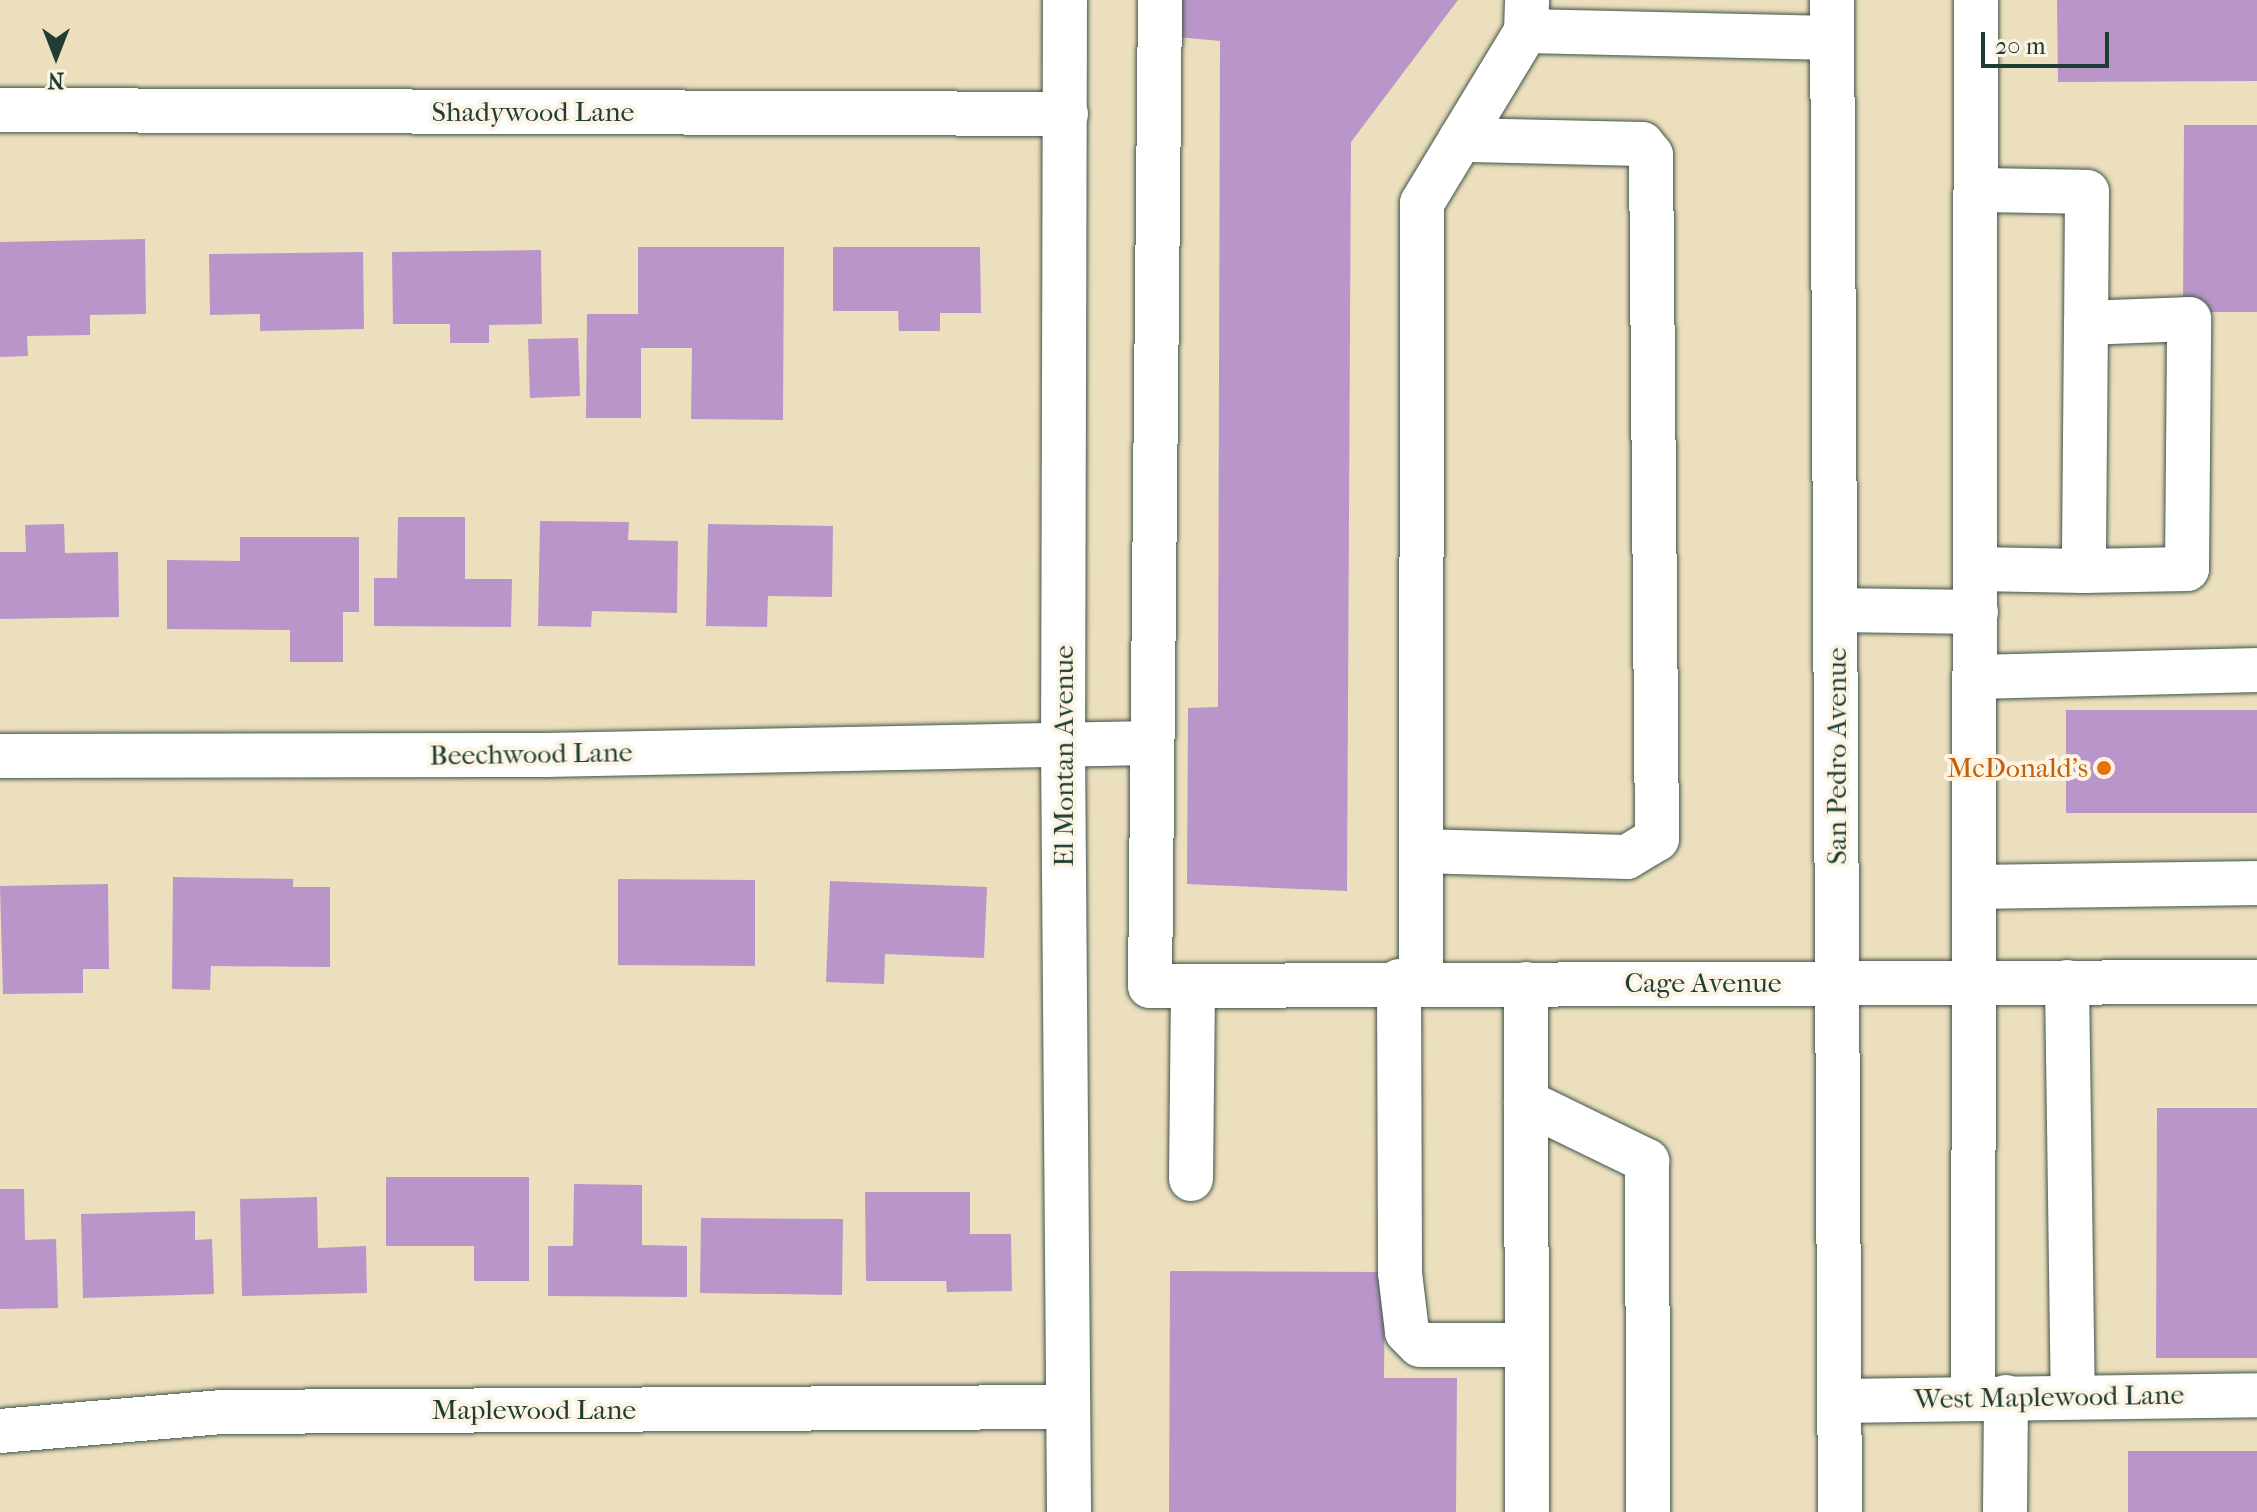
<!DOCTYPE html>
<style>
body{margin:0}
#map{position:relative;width:2257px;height:1512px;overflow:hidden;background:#ecdfbd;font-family:"IM FELL French Canon",serif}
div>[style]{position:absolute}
.building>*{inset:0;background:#ba95c9}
.roads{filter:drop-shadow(0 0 2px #3e5549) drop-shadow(0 0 2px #3e5549)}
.minor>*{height:44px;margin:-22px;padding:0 22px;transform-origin:22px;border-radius:22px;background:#fff}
.major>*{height:44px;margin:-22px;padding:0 22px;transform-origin:22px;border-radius:22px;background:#fff}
.dots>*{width:22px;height:22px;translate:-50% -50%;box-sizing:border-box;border:4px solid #fcf5e5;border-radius:50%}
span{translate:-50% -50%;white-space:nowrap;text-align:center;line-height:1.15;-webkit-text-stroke:8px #fcf5e5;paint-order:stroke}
.street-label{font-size:28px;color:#1f3d34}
.food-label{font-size:28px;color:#c56008}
.right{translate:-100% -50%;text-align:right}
.north{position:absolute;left:16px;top:16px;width:80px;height:80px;-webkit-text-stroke:6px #fcf5e5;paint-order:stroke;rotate:180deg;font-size:22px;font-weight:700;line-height:32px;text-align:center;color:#1f3d34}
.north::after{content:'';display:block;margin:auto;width:28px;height:36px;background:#1f3d34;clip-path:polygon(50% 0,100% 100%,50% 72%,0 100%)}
.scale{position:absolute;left:1981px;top:32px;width:128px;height:36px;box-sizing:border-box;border:4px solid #1f3d34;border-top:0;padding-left:10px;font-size:24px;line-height:28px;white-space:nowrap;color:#1f3d34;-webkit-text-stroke:6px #fcf5e5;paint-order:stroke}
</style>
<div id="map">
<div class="building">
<div style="clip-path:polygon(1167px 0,1458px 0,1351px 142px,1347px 891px,1187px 884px,1188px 708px,1218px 707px,1220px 41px,1167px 36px)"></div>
<div style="clip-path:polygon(2057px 0,2257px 0,2257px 81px,2058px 82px)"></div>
<div style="clip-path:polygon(2184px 125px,2257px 125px,2257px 312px,2183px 312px)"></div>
<div style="clip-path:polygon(145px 239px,146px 314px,90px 315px,90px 335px,27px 336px,28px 356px,0 357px,0 242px)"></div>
<div style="clip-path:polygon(638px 247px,784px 247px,783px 420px,691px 419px,692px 348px,641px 348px,641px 418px,586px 418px,587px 314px,638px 314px)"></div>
<div style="clip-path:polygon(833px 247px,980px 247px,981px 313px,940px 313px,940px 331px,899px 331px,898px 311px,833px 311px)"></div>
<div style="clip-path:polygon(541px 250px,542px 324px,489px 325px,489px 343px,450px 343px,450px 324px,393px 324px,392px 252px)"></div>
<div style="clip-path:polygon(363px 252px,364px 329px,260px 331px,260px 314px,210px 315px,209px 254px)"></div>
<div style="clip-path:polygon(578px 338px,580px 396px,530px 398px,528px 339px)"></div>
<div style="clip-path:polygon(398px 517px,465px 517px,465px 579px,512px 579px,511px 627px,374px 626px,374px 578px,397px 578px)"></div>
<div style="clip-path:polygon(540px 521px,629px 522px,628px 540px,678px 541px,677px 613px,592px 611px,591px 627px,538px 626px)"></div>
<div style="clip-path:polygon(64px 524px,65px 553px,118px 552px,119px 617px,0 619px,0 552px,26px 552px,25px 525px)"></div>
<div style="clip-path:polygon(708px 524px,833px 526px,832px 597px,768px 596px,767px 627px,706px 626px)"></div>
<div style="clip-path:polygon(240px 537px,359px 537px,359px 612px,343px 612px,343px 662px,290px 662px,290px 630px,167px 629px,167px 560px,240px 561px)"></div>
<div style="clip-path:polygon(2066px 710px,2257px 710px,2257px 813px,2066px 813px)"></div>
<div style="clip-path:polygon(173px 877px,293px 879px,293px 887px,330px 887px,330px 967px,211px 966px,210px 990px,172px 989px)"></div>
<div style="clip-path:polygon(618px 879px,755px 880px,755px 966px,618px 965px)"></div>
<div style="clip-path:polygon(830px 881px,987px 887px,984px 958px,885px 954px,884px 984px,826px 982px)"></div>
<div style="clip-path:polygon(108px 884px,109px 969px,83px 969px,83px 993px,3px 994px,0 886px)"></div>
<div style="clip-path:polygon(2157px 1108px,2257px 1108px,2257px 1358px,2156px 1358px)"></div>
<div style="clip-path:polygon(386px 1177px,529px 1177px,529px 1281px,474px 1281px,474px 1246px,386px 1246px)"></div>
<div style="clip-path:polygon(574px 1184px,642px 1185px,642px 1245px,687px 1246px,687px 1297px,548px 1296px,548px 1246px,573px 1246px)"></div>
<div style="clip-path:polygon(0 1189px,24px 1189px,25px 1240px,56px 1239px,58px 1308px,0 1309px)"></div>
<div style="clip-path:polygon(865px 1192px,970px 1192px,970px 1234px,1011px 1234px,1012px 1291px,947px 1292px,946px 1281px,866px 1281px)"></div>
<div style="clip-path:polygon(317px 1197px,318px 1248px,366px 1246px,367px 1293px,242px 1296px,240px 1199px)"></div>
<div style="clip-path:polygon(195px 1211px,195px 1240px,212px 1239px,214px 1294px,83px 1298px,81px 1214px)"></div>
<div style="clip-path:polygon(701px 1218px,843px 1219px,842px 1295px,700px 1293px)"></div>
<div style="clip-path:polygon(1170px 1271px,1385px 1272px,1384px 1378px,1457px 1378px,1456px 1512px,1169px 1512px)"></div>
<div style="clip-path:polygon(2128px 1451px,2257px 1451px,2257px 1512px,2128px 1512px)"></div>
</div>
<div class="roads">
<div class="minor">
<div style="left:1065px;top:0;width:744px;rotate:90.15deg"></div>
<div style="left:1063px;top:744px;width:768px;rotate:89.55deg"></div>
<div style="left:1160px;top:0;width:986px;rotate:90.58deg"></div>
<div style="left:1150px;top:986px;width:1107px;rotate:-0.21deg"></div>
<div style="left:1526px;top:31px;width:306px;rotate:1.3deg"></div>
<div style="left:0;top:110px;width:1066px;rotate:0.21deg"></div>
<div style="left:1976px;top:190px;width:111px;rotate:1deg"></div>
<div style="left:2087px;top:192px;width:131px;rotate:90.4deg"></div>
<div style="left:2086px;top:323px;width:248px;rotate:90.5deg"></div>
<div style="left:2084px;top:571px;width:103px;rotate:-1.1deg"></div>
<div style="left:2187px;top:569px;width:250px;rotate:-89.5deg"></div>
<div style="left:2189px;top:319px;width:103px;rotate:177.8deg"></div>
<div style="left:1976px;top:569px;width:108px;rotate:1.1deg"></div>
<div style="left:1836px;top:610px;width:140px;rotate:0.8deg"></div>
<div style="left:1976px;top:677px;width:281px;rotate:-1.4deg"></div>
<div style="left:0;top:756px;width:545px;rotate:-0.11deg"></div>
<div style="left:545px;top:755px;width:607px;rotate:-1.13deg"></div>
<div style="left:1421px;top:851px;width:206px;rotate:1.7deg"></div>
<div style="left:1627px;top:857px;width:35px;rotate:-31deg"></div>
<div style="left:1657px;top:839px;width:684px;rotate:-90.5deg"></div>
<div style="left:1651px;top:155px;width:14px;rotate:-129deg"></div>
<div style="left:1642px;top:144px;width:182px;rotate:-178.7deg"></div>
<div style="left:1976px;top:887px;width:281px;rotate:-0.8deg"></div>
<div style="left:1399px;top:981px;width:292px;rotate:89.8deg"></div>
<div style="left:1400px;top:1273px;width:59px;rotate:83.2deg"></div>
<div style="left:1407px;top:1332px;width:18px;rotate:45deg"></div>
<div style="left:1420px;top:1345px;width:107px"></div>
<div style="left:1421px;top:981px;width:778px;rotate:-89.93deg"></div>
<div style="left:1422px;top:203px;width:201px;rotate:-58.8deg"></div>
<div style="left:1526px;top:31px;width:31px;rotate:-88deg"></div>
<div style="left:2067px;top:982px;width:414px;rotate:89.2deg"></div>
<div style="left:1526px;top:984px;width:528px;rotate:89.89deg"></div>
<div style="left:1526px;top:1102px;width:135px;rotate:26deg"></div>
<div style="left:1647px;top:1161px;width:351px;rotate:89.8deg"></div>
<div style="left:1191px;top:1179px;width:193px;rotate:-89.4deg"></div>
<div style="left:1973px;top:1398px;width:1398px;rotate:-89.88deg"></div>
<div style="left:1841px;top:1401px;width:416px;rotate:-0.8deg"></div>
<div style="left:0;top:1431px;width:223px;rotate:-4.9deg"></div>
<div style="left:222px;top:1412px;width:846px;rotate:-0.34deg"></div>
<div style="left:2005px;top:1512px;width:115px;rotate:-89.5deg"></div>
</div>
<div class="major">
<div style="left:1832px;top:0;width:1512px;rotate:89.7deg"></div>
</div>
</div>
<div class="dots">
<div style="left:2104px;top:768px;background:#e8710a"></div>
</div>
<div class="street-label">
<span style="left:533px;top:112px">Shadywood Lane</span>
<span style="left:531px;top:754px;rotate:-1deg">Beechwood Lane</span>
<span style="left:1064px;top:756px;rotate:-90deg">El Montan Avenue</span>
<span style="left:1837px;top:756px;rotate:-90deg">San Pedro Avenue</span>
<span style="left:1703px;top:983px">Cage Avenue</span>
<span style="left:2049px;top:1397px;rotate:-1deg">West Maplewood Lane</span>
<span style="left:534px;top:1410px">Maplewood Lane</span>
</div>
<div class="food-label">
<span class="right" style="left:2088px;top:768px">McDonald's</span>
</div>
<div class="north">N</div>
<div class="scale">20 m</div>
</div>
